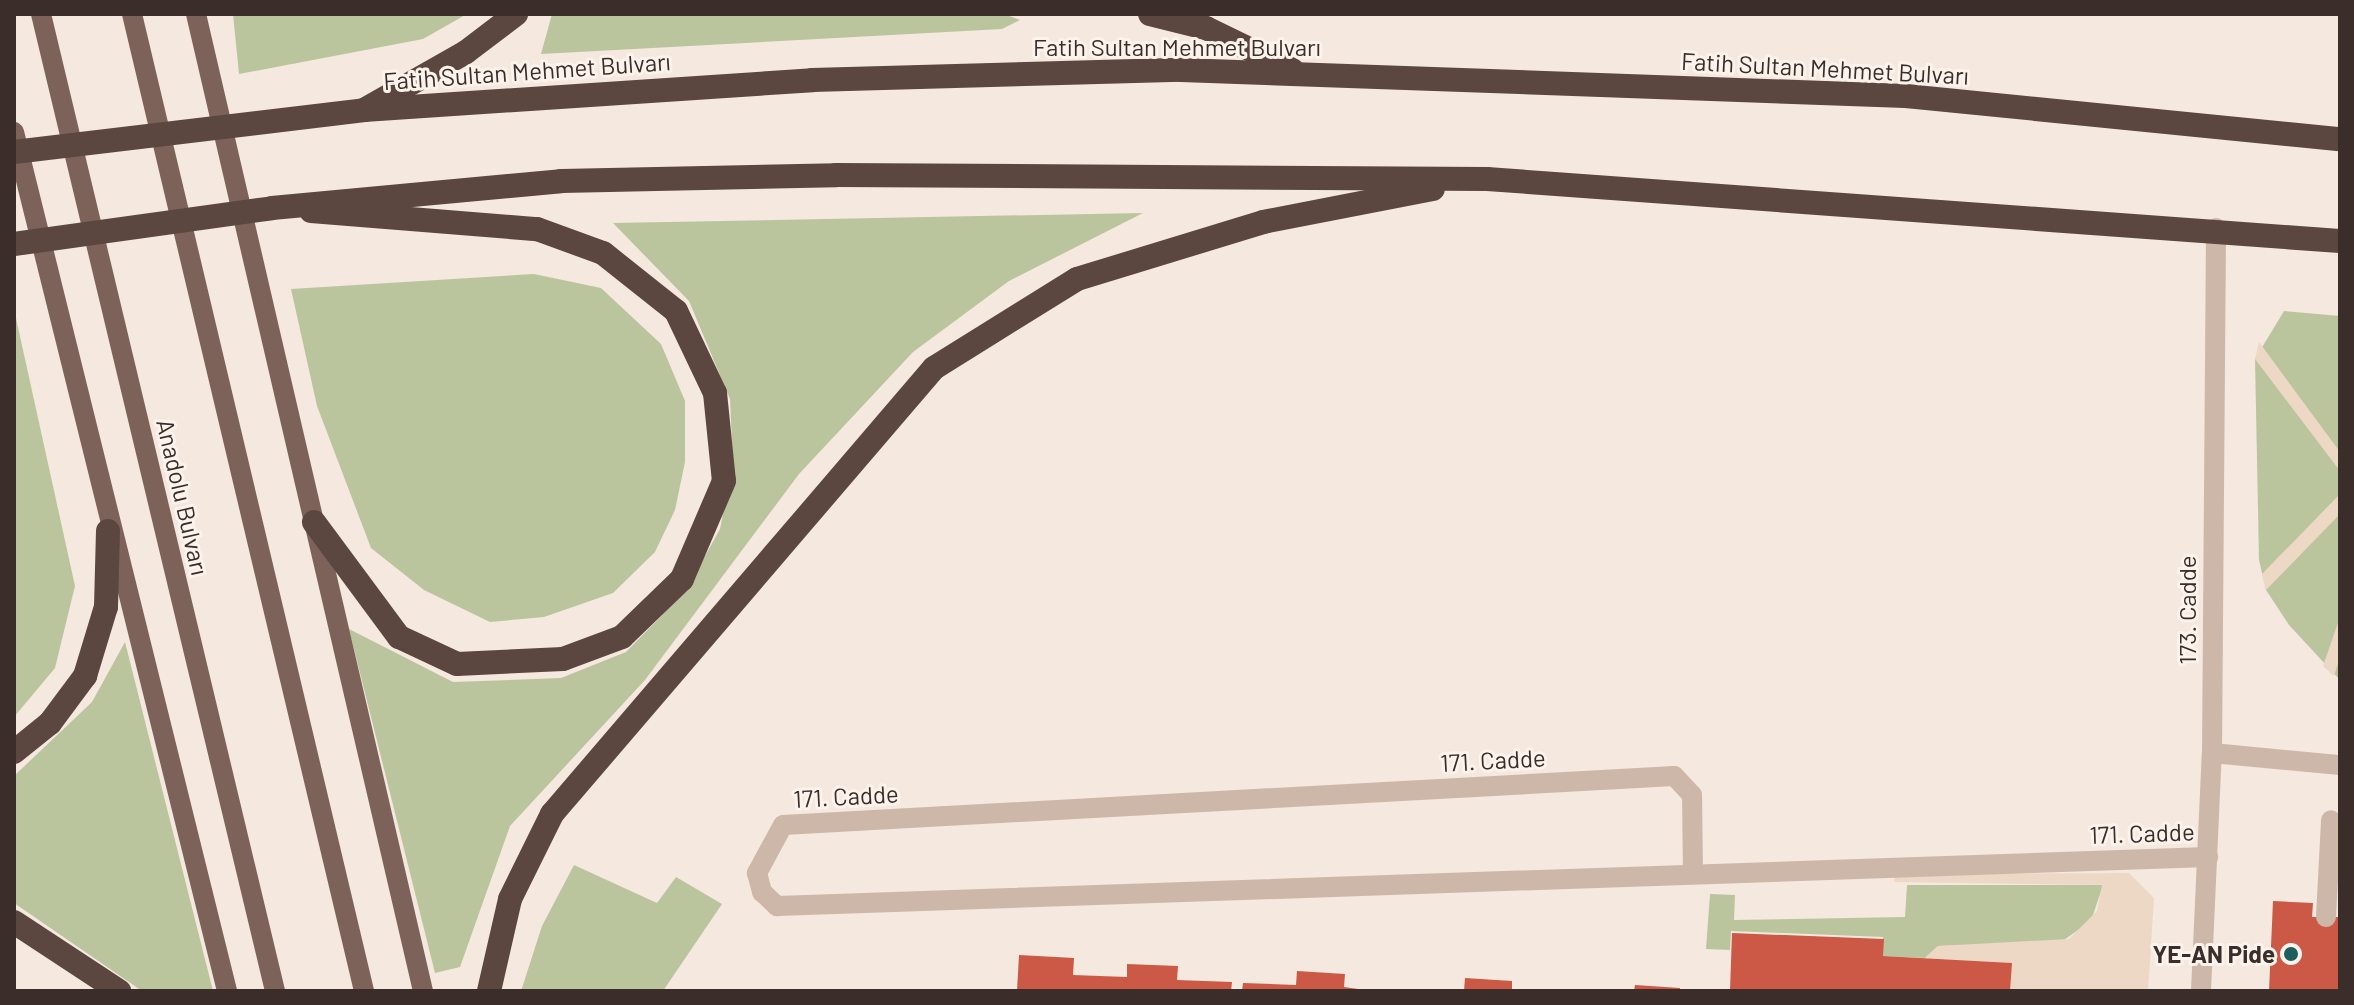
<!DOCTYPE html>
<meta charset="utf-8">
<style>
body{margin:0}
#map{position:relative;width:2354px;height:1005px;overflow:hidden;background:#f4e8df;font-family:Barlow,sans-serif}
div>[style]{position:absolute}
.green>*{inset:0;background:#bbc59d}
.plaza>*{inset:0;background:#edd8c5}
.building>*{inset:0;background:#cc5945}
.minor>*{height:20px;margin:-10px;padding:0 10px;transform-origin:10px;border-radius:10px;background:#cdb7a9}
.major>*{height:20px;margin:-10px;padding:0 10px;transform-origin:10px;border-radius:10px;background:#7d625a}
.highway>*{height:24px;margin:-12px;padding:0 12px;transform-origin:12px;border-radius:12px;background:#5c4640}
.highway-bridge>*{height:24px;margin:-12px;padding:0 12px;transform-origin:12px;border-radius:12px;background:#5c4640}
.dots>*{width:22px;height:22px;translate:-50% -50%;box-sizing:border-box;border:4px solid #fbf3ec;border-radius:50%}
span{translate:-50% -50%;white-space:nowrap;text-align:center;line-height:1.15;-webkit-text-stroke:6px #fbf3ec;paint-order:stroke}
.street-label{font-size:24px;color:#3a2d2a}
.poi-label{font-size:24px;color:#3a2d2a;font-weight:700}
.right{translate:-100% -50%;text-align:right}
.frame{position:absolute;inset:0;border:16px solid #3a2d2a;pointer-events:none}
</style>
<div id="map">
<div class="green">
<div style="clip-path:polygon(233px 14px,467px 14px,423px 39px,239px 74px)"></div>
<div style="clip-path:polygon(552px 14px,1004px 14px,1020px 20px,1002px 29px,541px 54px)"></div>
<div style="clip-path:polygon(1143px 213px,1009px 281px,913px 352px,799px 474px,645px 680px,510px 826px,460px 967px,435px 973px,349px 629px,453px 682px,561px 678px,626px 652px,685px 592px,720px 529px,733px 464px,730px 399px,689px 301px,613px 223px)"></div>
<div style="clip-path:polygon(534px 274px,601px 288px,661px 344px,685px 401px,685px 462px,675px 510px,655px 552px,613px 593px,544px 617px,490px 622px,424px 590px,371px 548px,317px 406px,291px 289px)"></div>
<div style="clip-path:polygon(14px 309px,75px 586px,55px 668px,14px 717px)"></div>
<div style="clip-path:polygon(2284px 311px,2340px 316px,2340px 680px,2289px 625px,2266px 590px,2259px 560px,2255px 359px)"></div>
<div style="clip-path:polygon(125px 642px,213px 991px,142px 991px,14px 903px,14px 776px,92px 702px)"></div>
<div style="clip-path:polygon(574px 865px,657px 903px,676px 877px,722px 904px,663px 991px,521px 991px,542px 926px)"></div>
<div style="clip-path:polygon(1907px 885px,2103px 885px,2091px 921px,2061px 942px,1938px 946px,1925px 958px,1883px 956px,1883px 937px,1731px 931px,1730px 950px,1706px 949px,1710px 894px,1735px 895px,1734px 920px,1905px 917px)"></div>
</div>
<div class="plaza">
<div style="clip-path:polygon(2259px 342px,2340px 452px,2340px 471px,2255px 359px)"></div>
<div style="clip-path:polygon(2340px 494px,2340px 514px,2266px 590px,2262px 574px)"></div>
<div style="clip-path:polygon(2340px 617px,2340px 657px,2334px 676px,2323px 666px)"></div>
<div style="clip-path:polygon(2129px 873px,2154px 898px,2148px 991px,2010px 991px,2011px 963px,1925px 958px,1938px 946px,2069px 939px,2097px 911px,2102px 885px,1894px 882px,1895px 874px)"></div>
</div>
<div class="building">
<div style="clip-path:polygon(2273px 901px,2313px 903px,2312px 917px,2340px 917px,2340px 991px,2269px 991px)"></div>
<div style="clip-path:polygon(1732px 933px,1884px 939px,1883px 956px,2012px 963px,2010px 991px,1730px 991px)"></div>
<div style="clip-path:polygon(1019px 955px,1074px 958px,1073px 975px,1127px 977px,1127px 964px,1178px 966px,1177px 980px,1232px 982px,1231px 991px,1017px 991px)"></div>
<div style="clip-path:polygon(1297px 971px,1345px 974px,1344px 987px,1372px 991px,1242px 991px,1243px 983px,1296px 985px)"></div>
<div style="clip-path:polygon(1465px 978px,1512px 981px,1512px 991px,1464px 991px)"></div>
<div style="clip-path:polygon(1635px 985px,1680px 988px,1680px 991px,1634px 991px)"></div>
</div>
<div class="minor">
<div style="left:2212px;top:753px;width:129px;rotate:5.4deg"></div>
<div style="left:1693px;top:874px;width:79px;rotate:-90.7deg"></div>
<div style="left:1692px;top:795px;width:26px;rotate:-133deg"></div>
<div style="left:1674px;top:776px;width:892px;rotate:176.85deg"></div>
<div style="left:783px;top:825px;width:55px;rotate:118.4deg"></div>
<div style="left:757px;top:873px;width:20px;rotate:75deg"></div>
<div style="left:762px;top:892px;width:21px;rotate:43deg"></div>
<div style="left:777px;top:906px;width:1432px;rotate:-1.96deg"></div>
<div style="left:2326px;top:917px;width:97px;rotate:-87deg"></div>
<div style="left:2201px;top:991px;width:238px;rotate:-87.4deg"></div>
<div style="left:2212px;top:753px;width:525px;rotate:-89.56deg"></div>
</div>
<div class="major">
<div style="left:41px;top:14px;width:1005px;rotate:76.53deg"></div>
<div style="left:132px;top:14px;width:1004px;rotate:76.64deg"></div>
<div style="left:196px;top:14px;width:1003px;rotate:76.92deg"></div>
<div style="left:14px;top:132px;width:885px;rotate:76.07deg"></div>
</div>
<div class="highway">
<div style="left:1150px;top:14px;width:58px;rotate:14deg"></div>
<div style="left:1206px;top:28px;width:96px;rotate:26deg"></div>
<div style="left:812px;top:80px;width:369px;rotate:-1.6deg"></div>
<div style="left:1181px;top:70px;width:725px;rotate:2.05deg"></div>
<div style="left:1906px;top:96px;width:436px;rotate:5.7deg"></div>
<div style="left:364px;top:110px;width:117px;rotate:-29.6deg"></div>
<div style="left:466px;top:52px;width:63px;rotate:-37.2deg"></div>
<div style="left:836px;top:175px;width:651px;rotate:0.35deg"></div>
<div style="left:1487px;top:179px;width:855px;rotate:4.16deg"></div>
<div style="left:311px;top:211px;width:227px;rotate:4.6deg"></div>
<div style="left:537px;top:229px;width:70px;rotate:20deg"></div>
<div style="left:603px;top:253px;width:93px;rotate:38.5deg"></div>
<div style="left:676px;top:311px;width:91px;rotate:64.6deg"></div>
<div style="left:715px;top:393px;width:88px;rotate:84.2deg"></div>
<div style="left:724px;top:481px;width:107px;rotate:113.2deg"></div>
<div style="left:682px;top:579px;width:83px;rotate:136deg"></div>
<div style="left:622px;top:637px;width:63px;rotate:159.6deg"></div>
<div style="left:563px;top:659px;width:106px;rotate:177.3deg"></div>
<div style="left:457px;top:664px;width:64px;rotate:-155deg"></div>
<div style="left:399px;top:637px;width:143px;rotate:-126.5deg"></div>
<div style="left:14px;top:752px;width:46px;rotate:-38.9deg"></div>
<div style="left:50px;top:723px;width:59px;rotate:-53.3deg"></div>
<div style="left:85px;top:676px;width:72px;rotate:-73.1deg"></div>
<div style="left:106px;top:607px;width:76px;rotate:-88.5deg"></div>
<div style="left:14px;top:922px;width:126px;rotate:33.3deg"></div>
<div style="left:489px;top:991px;width:94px;rotate:-77.1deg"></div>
<div style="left:510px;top:899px;width:95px;rotate:-63.7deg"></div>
<div style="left:552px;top:814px;width:587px;rotate:-49.42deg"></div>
<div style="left:934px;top:368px;width:168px;rotate:-31.9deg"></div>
<div style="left:1077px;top:279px;width:195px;rotate:-17deg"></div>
<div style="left:1263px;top:222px;width:173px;rotate:-11deg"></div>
</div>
<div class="highway-bridge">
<div style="left:14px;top:152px;width:353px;rotate:-6.8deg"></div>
<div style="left:364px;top:110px;width:449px;rotate:-3.8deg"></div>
<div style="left:14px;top:244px;width:260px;rotate:-7.9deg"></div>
<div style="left:272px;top:208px;width:290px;rotate:-5.3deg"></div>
<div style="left:561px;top:181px;width:275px;rotate:-1.2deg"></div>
</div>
<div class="dots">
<div style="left:2291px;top:954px;background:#1c5f5d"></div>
</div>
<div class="street-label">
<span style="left:1177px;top:47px">Fatih Sultan Mehmet Bulvarı</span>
<span style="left:1825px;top:68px;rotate:3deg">Fatih Sultan Mehmet Bulvarı</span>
<span style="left:527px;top:71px;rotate:-4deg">Fatih Sultan Mehmet Bulvarı</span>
<span style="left:183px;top:497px;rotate:77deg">Anadolu Bulvarı</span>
<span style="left:2187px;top:610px;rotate:-90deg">173. Cadde</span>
<span style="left:1493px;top:760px;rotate:-3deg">171. Cadde</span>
<span style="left:846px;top:796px;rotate:-3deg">171. Cadde</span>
<span style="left:2142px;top:833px;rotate:-2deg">171. Cadde</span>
</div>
<div class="poi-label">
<span class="right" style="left:2275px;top:954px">YE-AN Pide</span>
</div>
<div class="frame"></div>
</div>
